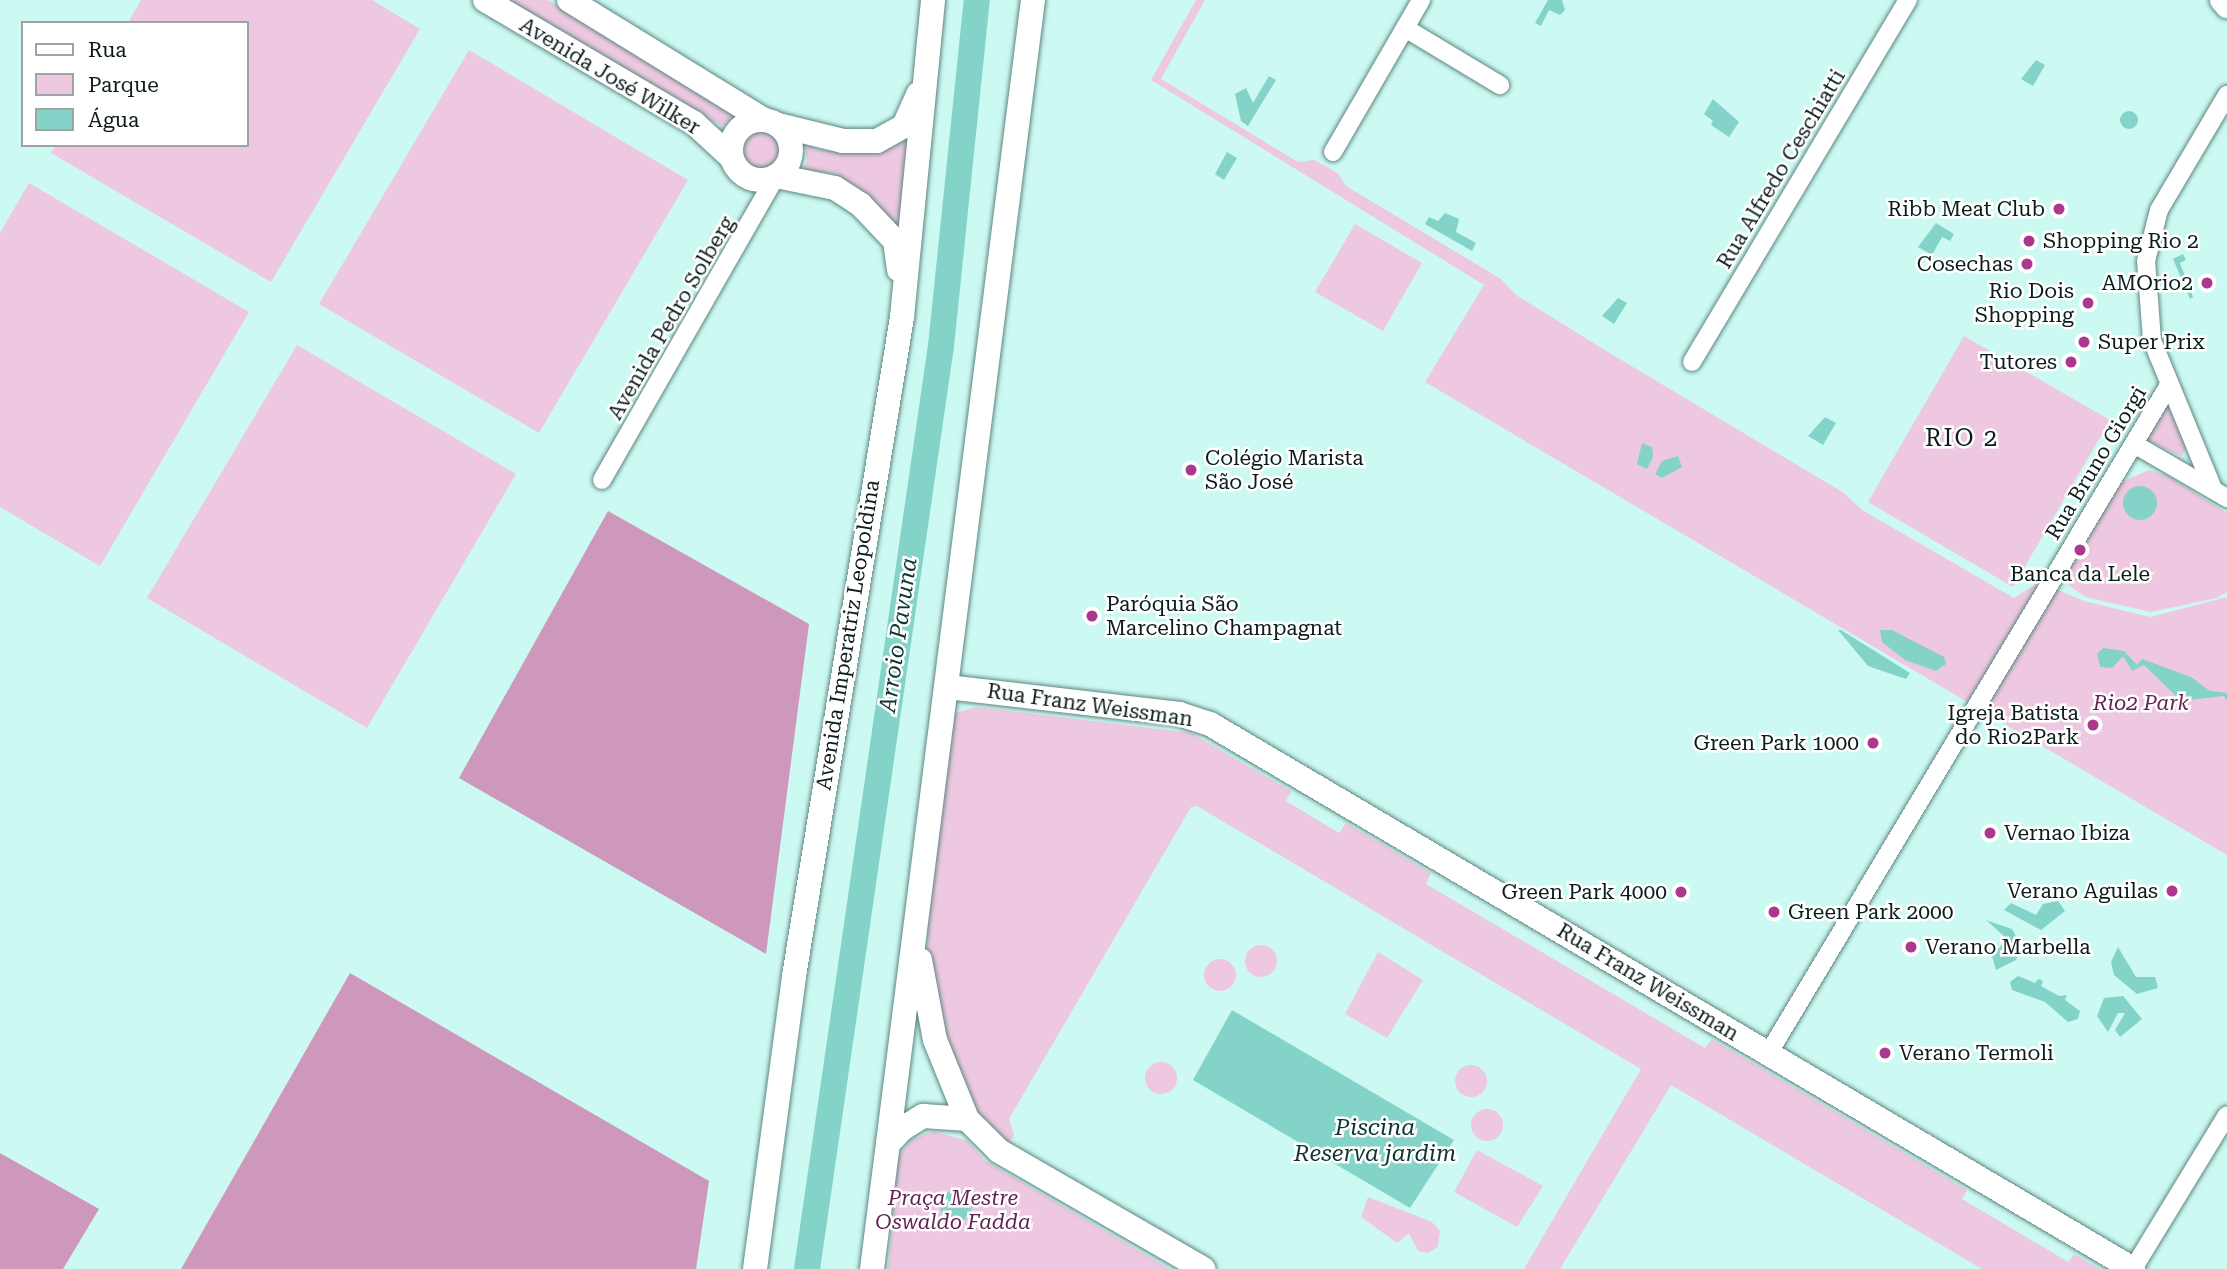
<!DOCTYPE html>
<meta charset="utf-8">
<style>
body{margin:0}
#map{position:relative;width:2227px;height:1269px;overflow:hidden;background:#ccf9f2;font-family:"Roboto Serif",serif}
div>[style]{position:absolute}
.green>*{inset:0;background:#eec8e1}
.round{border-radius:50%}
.forest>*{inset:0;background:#cd98bc}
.water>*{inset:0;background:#84d3c8}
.river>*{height:26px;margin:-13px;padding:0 13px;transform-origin:13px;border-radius:13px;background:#84d3c8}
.roads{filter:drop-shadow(0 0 2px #5d8680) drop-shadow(0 0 2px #5d8680)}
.street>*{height:18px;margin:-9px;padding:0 9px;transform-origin:9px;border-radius:9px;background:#fff}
.secondary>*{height:24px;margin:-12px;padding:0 12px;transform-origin:12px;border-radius:12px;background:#fff}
.secondary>.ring{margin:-12px;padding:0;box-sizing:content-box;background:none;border:24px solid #fff;border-radius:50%}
.dots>*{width:19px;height:19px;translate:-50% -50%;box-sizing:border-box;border:4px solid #fff;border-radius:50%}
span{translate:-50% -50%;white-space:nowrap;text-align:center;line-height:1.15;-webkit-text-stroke:5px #fff;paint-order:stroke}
.street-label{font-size:21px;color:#0b1c1a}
.poi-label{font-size:21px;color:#0b1c1a}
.right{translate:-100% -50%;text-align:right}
.left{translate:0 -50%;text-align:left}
.park-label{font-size:21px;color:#632452;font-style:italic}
.water-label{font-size:23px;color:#0e3531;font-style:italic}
.quarter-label{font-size:24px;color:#0b1c1a;letter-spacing:2px}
.legend{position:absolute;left:21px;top:21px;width:228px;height:126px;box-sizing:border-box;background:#fff;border:2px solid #9da4a3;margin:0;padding:9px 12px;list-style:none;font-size:21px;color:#0b1c1a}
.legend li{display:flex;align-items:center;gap:14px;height:35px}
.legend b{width:35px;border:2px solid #9da4a3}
</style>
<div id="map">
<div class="green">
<div style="clip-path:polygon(141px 0,372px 0,420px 29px,271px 282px,51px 153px,56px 145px,247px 145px,247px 23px,128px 23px)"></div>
<div style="clip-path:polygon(507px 0,548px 0,739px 112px,722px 126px)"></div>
<div style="clip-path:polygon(1196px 0,1205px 0,1161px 79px,1298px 162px,1314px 160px,1338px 173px,1346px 186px,1501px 279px,1516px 295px,1613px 355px,1844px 493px,1862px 510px,2014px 598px,2039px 582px,2084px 601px,2150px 617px,2227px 597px,2227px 855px,1425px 382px,1484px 285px,1151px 80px)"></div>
<div style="clip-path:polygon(469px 50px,688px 180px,539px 433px,319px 304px)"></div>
<div class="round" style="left:740px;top:130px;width:42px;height:42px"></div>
<div style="clip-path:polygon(915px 131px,900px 229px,834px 173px,802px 171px,807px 162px,805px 143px,819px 150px,866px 153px)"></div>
<div style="clip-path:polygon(29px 183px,249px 312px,100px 566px,0 507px,0 233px)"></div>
<div style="clip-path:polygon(1355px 224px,1422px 263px,1383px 331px,1315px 292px)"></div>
<div style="clip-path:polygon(1964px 336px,2110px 420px,2013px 587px,1868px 502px)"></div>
<div style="clip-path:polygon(297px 345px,516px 474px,367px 728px,147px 598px)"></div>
<div style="clip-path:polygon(2167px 404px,2187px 448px,2181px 456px,2149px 441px,2147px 433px)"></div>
<div style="clip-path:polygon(2149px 470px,2168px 476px,2227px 513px,2227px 592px,2217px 598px,2150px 612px,2086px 597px,2062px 581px,2119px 483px)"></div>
<div style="clip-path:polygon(976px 707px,1191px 733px,1291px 791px,1286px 801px,1339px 833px,1346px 823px,1431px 873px,1426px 884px,1705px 1048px,1712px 1039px,1967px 1190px,1962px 1199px,2068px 1262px,2074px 1254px,2100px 1269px,1982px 1269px,1671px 1085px,1560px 1269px,1524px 1269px,1641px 1069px,1197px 806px,1191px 807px,1009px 1119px,1014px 1135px,1005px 1149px,970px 1106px,927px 978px,928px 909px,951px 723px,956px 713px)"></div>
<div class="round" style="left:1245px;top:945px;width:32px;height:32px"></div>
<div style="clip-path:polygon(1378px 952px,1423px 980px,1387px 1038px,1345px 1014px)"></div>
<div class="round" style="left:1204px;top:959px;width:32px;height:32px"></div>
<div class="round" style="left:1145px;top:1062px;width:32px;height:32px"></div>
<div class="round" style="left:1455px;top:1065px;width:32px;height:32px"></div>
<div class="round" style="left:1471px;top:1109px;width:32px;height:32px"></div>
<div style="clip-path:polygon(933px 1131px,968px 1141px,984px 1160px,1170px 1269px,888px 1269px,898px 1157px,911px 1140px)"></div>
<div style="clip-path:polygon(1477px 1150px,1543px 1186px,1517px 1227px,1454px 1192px)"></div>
<div style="clip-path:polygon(1368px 1197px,1432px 1222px,1440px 1231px,1438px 1247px,1428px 1253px,1418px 1251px,1409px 1233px,1397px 1243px,1361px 1217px)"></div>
</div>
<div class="forest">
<div style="clip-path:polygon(608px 511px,809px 624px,766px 954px,459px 778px)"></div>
<div style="clip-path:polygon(350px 973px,709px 1181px,696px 1269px,181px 1269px)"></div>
<div style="clip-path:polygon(0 1153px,99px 1209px,63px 1269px,0 1269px)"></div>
</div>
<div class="water">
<div style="clip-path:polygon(1548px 0,1562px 0,1565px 10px,1560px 15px,1549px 10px,1541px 26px,1535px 23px)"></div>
<div style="clip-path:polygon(2036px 60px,2045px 65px,2033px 86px,2021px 79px)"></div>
<div style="clip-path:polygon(1269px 76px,1276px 80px,1248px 126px,1241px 121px,1235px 94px,1246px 88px,1253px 103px)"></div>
<div style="clip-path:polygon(1713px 99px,1739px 122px,1729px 137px,1711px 125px,1713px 121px,1704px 114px)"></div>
<div class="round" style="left:2120px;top:111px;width:18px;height:18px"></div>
<div style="clip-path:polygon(1227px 152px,1237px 158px,1224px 180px,1215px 174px)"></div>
<div style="clip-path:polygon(1445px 213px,1459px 219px,1456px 232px,1476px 243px,1472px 251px,1425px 224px,1429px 217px,1438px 221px)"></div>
<div style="clip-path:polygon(1936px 223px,1954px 234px,1950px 241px,1942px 237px,1932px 255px,1918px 247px)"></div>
<div style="clip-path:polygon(2183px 254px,2186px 260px,2180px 263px,2193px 297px,2190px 299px,2173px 259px)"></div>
<div style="clip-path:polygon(1618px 298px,1627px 303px,1614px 324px,1602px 316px)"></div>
<div style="clip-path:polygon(1825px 417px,1836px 423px,1823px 445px,1808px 436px)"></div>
<div style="clip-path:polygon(1642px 443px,1652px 447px,1653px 457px,1647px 469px,1637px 464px)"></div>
<div style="clip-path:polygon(1678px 456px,1682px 467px,1662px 478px,1655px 474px,1662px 461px)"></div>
<div class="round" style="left:2123px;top:486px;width:34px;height:34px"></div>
<div style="clip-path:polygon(1838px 630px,1841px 630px,1910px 673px,1906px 679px,1868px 666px)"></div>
<div style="clip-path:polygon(1880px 630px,1892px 630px,1944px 657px,1946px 664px,1936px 671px,1905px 660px,1882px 642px)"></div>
<div style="clip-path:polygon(2103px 648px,2124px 651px,2137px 665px,2142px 659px,2191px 677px,2210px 691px,2227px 693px,2227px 701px,2224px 696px,2181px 701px,2144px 665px,2132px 671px,2123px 656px,2112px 668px,2100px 667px,2097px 654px)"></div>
<div style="clip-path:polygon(2058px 901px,2065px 911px,2041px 930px,2004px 910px,2011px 903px,2036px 915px,2043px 904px)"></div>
<div style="clip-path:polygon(1986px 920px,2012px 929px,2022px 947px,2016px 960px,1996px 970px,1992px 956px,2007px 939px)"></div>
<div style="clip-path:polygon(2118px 947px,2136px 977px,2155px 977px,2158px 988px,2137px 994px,2114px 975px,2111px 962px)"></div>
<div style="clip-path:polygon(2018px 976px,2035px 983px,2038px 979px,2043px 981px,2041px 986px,2059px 996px,2067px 995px,2065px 1000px,2080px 1011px,2078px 1019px,2068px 1022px,2045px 1002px,2012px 990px,2010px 982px)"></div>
<div style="clip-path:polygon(2123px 996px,2142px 1019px,2120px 1037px,2115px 1030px,2125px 1013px,2118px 1013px,2108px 1032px,2097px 1016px,2104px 998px)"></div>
<div style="clip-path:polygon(1232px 1010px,1454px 1140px,1410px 1208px,1193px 1080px)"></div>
<div class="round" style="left:940px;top:1190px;width:32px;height:32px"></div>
</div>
<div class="river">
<div style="left:807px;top:1269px;width:933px;rotate:-81.74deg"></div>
<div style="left:941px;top:346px;width:348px;rotate:-84.1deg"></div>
</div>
<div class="roads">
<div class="street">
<div style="left:1405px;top:28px;width:111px;rotate:31deg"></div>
<div style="left:1333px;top:152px;width:176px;rotate:-59.9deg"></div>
<div style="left:1692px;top:362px;width:422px;rotate:-59.2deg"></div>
<div style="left:2134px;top:444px;width:108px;rotate:30.1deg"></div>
<div style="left:602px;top:480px;width:350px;rotate:-60.2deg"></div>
<div style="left:2213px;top:489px;width:161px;rotate:-112.3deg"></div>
<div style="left:2152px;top:340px;width:79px;rotate:-94.3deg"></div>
<div style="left:2146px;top:261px;width:53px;rotate:-75.7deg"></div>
<div style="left:2159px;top:210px;width:134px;rotate:-59.4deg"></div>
<div style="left:1768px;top:1054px;width:780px;rotate:-59.06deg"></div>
<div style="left:2133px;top:1269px;width:180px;rotate:-58.6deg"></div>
</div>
<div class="secondary">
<div style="left:485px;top:0;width:243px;rotate:30.5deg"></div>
<div style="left:694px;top:123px;width:50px;rotate:42.6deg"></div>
<div style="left:569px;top:0;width:229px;rotate:31.6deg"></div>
<div style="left:2222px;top:0;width:8px;rotate:50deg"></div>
<div class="ring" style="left:731px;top:120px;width:36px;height:36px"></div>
<div style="left:778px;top:125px;width:67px;rotate:13.8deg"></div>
<div style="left:843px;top:141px;width:34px"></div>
<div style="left:877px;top:141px;width:31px;rotate:-29deg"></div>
<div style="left:904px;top:126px;width:35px;rotate:-66deg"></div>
<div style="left:776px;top:176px;width:60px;rotate:11.5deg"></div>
<div style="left:835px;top:188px;width:30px;rotate:33deg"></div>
<div style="left:860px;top:204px;width:51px;rotate:46.6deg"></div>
<div style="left:895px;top:241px;width:29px;rotate:82deg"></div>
<div style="left:947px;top:687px;width:234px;rotate:6.6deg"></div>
<div style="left:1179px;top:714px;width:33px;rotate:18deg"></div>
<div style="left:1210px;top:724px;width:1072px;rotate:30.56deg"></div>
<div style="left:920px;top:960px;width:81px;rotate:79.4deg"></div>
<div style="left:935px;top:1040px;width:85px;rotate:67.9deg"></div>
<div style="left:967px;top:1119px;width:45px;rotate:45deg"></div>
<div style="left:999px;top:1151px;width:236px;rotate:30deg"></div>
<div style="left:888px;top:1144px;width:21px;rotate:-47deg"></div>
<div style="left:902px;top:1129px;width:25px;rotate:-32deg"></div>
<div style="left:923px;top:1116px;width:44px;rotate:3.9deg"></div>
<div style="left:755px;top:1269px;width:296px;rotate:-82.4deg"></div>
<div style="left:794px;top:976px;width:668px;rotate:-80.69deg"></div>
<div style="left:902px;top:317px;width:319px;rotate:-84.4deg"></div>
<div style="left:872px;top:1269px;width:1279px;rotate:-82.77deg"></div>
</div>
</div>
<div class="dots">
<div style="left:2059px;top:209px;background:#ac378f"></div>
<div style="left:2029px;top:241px;background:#ac378f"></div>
<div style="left:2027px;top:264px;background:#ac378f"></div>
<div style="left:2207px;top:283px;background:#ac378f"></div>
<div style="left:2088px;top:303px;background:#ac378f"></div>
<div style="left:2084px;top:342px;background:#ac378f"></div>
<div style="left:2071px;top:362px;background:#ac378f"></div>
<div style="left:1191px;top:470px;background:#ac378f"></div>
<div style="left:2080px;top:550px;background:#ac378f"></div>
<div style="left:1092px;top:616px;background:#ac378f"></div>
<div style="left:2093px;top:725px;background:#ac378f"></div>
<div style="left:1873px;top:743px;background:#ac378f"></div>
<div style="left:1990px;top:833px;background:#ac378f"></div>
<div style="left:2172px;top:891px;background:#ac378f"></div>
<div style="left:1681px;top:892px;background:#ac378f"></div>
<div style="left:1774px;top:912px;background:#ac378f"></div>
<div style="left:1911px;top:947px;background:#ac378f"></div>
<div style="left:1885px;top:1053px;background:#ac378f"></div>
</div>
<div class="street-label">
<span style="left:610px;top:76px;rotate:31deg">Avenida José Wilker</span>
<span style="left:1781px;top:169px;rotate:-59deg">Rua Alfredo Ceschiatti</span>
<span style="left:671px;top:318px;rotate:-60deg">Avenida Pedro Solberg</span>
<span style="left:2096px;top:463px;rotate:-59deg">Rua Bruno Giorgi</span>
<span style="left:848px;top:635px;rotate:-81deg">Avenida Imperatriz Leopoldina</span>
<span style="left:1090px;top:705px;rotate:8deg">Rua Franz Weissman</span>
<span style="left:1648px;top:982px;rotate:31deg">Rua Franz Weissman</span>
</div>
<div class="poi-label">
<span class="right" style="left:2045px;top:209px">Ribb Meat Club</span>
<span class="left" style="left:2043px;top:241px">Shopping Rio 2</span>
<span class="right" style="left:2013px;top:264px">Cosechas</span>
<span class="right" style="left:2193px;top:283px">AMOrio2</span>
<span class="right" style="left:2074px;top:303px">Rio Dois<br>Shopping</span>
<span class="left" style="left:2098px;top:342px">Super Prix</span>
<span class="right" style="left:2057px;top:362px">Tutores</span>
<span class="left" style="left:1205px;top:470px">Colégio Marista<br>São José</span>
<span style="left:2080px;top:574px">Banca da Lele</span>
<span class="left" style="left:1106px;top:616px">Paróquia São<br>Marcelino Champagnat</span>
<span class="right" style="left:2079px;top:725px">Igreja Batista<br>do Rio2Park</span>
<span class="right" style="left:1859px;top:743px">Green Park 1000</span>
<span class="left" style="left:2004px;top:833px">Vernao Ibiza</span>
<span class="right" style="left:2158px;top:891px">Verano Aguilas</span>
<span class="right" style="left:1667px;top:892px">Green Park 4000</span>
<span class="left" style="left:1788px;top:912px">Green Park 2000</span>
<span class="left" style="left:1925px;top:947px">Verano Marbella</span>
<span class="left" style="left:1899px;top:1053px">Verano Termoli</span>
</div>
<div class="park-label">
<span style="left:2141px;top:703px">Rio2 Park</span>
<span style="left:953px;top:1210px">Praça Mestre<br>Oswaldo Fadda</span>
</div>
<div class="water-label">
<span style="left:899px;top:635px;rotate:-82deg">Arroio Pavuna</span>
<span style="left:1375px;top:1141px">Piscina<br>Reserva jardim</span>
</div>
<div class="quarter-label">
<span style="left:1962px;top:439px">RIO 2</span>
</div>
<ul class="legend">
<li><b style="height:9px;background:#fff"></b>Rua</li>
<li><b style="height:19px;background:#eec8e1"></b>Parque</li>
<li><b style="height:19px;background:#84d3c8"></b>Água</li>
</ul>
</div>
